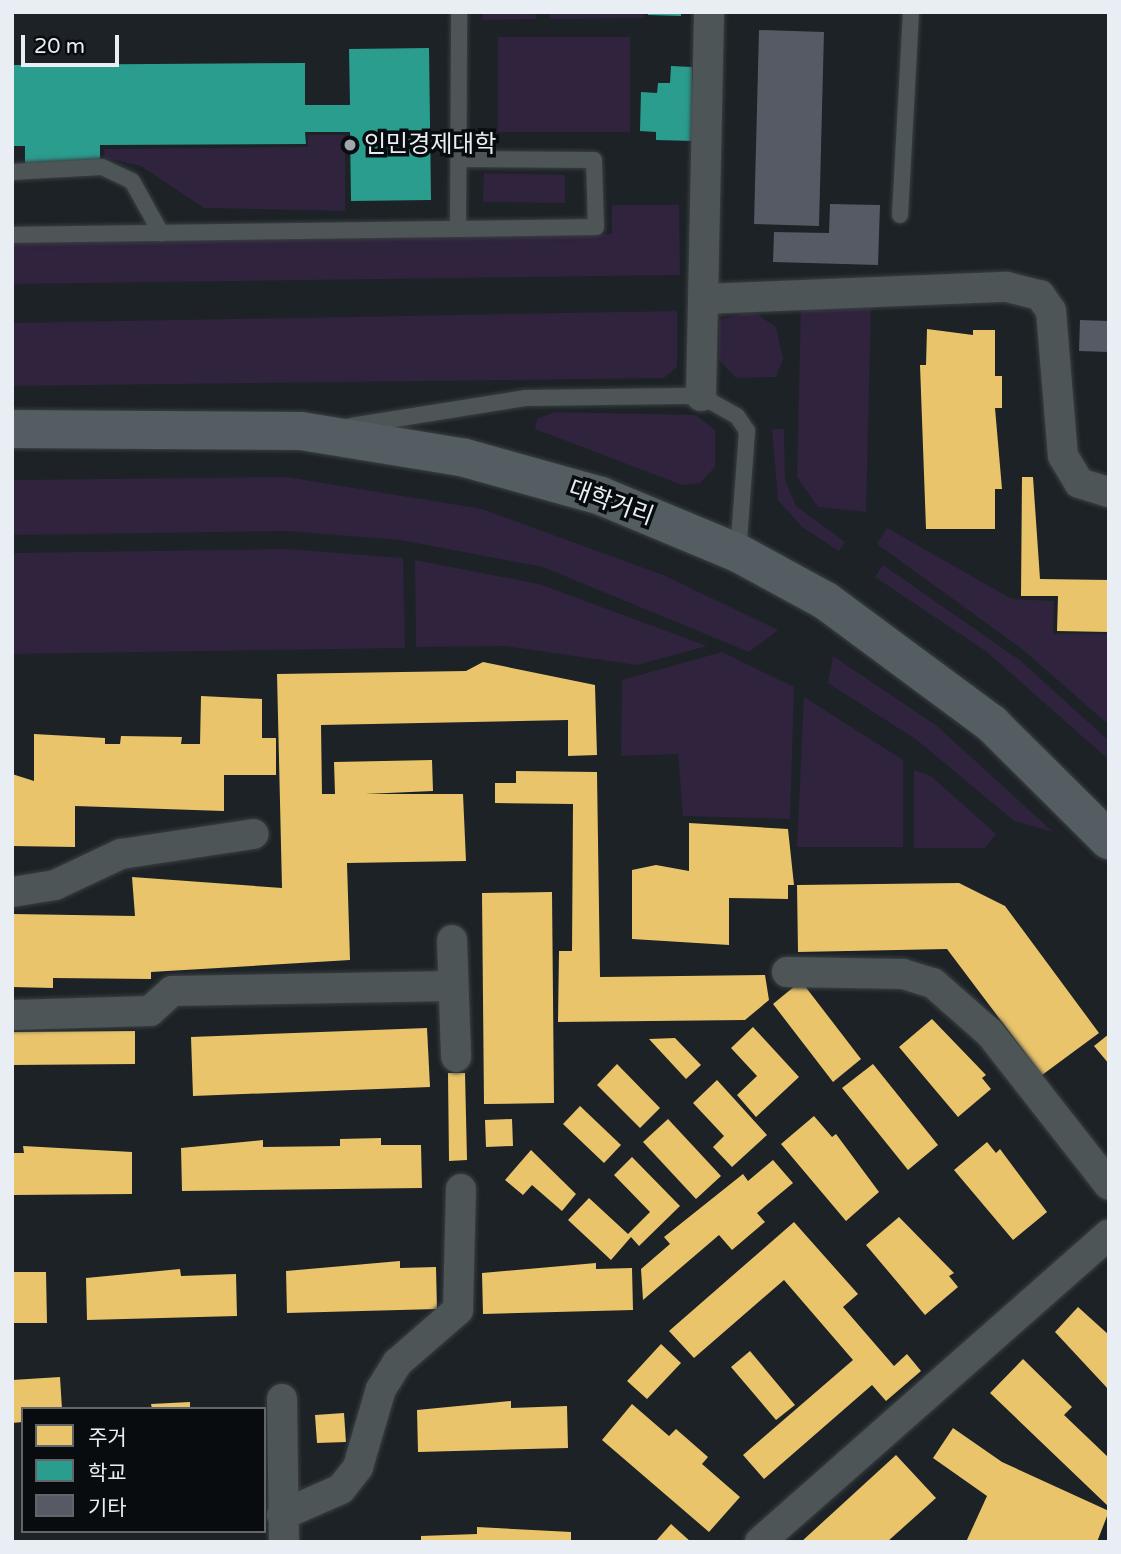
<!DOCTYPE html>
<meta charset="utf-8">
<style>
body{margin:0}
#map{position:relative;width:1121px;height:1554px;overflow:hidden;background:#1d2226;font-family:"Varela Round","Noto Sans KR",sans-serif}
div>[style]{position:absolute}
.green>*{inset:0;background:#2f233d}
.homes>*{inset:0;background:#e9c46a}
.schools>*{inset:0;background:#2a9d8f}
.building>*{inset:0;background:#565a64}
.roads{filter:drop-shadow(0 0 2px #3a3f42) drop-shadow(0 0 2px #3a3f42)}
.service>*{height:16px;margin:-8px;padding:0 8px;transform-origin:8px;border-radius:8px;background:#4d5556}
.minor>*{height:30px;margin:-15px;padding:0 15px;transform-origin:15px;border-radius:15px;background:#4d5556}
.primary>*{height:38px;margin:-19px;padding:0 19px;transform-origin:19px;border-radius:19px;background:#545e62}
.dots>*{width:19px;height:19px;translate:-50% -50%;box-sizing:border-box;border:4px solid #080c0f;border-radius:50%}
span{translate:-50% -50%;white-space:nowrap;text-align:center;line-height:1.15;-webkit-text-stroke:7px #080c0f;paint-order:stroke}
.poi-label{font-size:24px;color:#e8eef4}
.left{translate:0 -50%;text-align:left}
.street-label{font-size:24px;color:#e8eef4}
.frame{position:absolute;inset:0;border:14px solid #e8eef4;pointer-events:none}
.legend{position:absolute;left:21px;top:1407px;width:245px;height:126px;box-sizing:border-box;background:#080c0f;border:2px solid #62666b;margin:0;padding:9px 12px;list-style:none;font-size:21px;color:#e8eef4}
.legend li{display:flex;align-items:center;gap:14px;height:35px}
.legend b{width:35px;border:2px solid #62666b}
.scale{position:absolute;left:21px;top:35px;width:98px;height:32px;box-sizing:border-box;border:4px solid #e8eef4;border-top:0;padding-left:9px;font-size:21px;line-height:24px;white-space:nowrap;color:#e8eef4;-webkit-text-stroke:5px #080c0f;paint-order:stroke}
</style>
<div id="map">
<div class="green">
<div style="clip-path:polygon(483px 12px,535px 12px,536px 19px,483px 20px)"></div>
<div style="clip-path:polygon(550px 12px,644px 12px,644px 18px,550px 19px)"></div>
<div style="clip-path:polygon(498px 37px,630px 37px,630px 132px,498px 132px)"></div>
<div style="clip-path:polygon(308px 135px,345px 135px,345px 211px,204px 208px,141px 166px,105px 158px,104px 149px,308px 147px)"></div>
<div style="clip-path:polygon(484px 173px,565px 175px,565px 203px,483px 202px)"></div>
<div style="clip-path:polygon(612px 205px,679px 205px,680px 275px,12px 284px,12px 241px,612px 234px)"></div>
<div style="clip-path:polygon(801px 302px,871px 304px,866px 512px,818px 507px,797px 477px)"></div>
<div style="clip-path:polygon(677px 311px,677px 367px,664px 378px,12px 386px,12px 323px)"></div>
<div style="clip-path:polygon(752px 311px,776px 327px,783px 359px,776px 377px,736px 378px,719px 360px,719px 320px)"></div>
<div style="clip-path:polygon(554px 412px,696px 415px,715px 430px,715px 467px,700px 483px,682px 485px,535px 429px,537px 419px)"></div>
<div style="clip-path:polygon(772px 429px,784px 429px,785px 480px,796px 506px,845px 542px,839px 551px,802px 527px,778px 500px)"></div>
<div style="clip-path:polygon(287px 477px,482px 509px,663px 575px,778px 630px,749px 652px,543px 567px,400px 540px,288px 531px,12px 535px,12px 480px)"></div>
<div style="clip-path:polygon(887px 528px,1012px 599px,1054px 601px,1053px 634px,1109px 634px,1109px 725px,1022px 649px,877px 544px)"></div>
<div style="clip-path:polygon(287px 549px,403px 558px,405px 648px,12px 654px,12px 553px)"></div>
<div style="clip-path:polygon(415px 560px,539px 584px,707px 646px,637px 665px,505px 646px,416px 647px)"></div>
<div style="clip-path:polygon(883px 565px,1021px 661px,1109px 741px,1109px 760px,987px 652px,875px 577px)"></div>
<div style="clip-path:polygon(722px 652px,794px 687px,790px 819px,683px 816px,678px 754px,621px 756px,622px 680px)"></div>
<div style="clip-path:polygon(833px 656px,937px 726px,1053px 832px,1014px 821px,917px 740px,828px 683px)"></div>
<div style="clip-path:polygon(804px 697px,903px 760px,903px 847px,797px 847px)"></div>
<div style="clip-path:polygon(914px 770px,931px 776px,996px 834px,985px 848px,914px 848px)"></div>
</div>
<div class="homes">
<div style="clip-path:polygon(927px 329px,973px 335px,973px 330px,995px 330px,995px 376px,1002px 376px,1002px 408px,995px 408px,1002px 489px,995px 489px,995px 529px,926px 529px,920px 365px,926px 365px)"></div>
<div style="clip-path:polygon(1022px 477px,1033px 477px,1040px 579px,1109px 580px,1109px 632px,1057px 631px,1058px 596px,1021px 596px)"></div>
<div style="clip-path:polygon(483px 662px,595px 685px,597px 755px,568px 756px,568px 720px,321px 725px,322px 794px,335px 794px,334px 762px,432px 760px,433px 791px,365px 794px,463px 794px,466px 861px,347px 863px,350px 960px,151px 972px,151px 979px,53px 978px,53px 988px,12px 987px,12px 914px,135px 916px,132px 877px,282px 888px,277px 674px,466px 671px)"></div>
<div style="clip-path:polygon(201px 696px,262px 699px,262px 738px,276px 738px,276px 775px,224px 775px,224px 811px,75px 806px,75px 847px,12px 846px,12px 774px,34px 781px,34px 734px,105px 738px,105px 744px,120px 744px,121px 736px,182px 737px,181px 744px,200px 744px)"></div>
<div style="clip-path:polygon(516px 771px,597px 772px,600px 977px,765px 975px,769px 1000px,745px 1020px,558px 1022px,559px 951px,572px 951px,573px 804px,495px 803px,495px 783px,516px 783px)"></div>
<div style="clip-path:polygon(689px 823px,788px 829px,794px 885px,788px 885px,788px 899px,729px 898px,729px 945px,632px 939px,632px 870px,656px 865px,689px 871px)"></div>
<div style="clip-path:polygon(959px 883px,1005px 906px,1099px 1033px,1042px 1075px,947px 949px,798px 952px,797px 885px)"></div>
<div style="clip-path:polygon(552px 892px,554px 1103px,484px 1104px,482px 893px)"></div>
<div style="clip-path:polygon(801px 981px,861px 1059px,833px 1082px,773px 1004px)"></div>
<div style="clip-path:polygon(932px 1019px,986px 1075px,982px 1078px,991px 1089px,958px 1117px,899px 1047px)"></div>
<div style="clip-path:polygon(753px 1027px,799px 1077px,756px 1117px,737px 1095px,757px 1076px,731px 1048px)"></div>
<div style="clip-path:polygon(427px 1028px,430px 1087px,193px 1096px,191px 1037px)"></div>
<div style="clip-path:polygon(135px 1031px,135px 1064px,12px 1065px,12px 1032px)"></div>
<div style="clip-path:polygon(1109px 1034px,1109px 1064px,1094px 1046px)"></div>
<div style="clip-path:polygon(675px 1038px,701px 1065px,686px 1079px,649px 1039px)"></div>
<div style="clip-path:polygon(617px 1064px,660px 1108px,640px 1128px,597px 1085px)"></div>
<div style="clip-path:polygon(873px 1064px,938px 1145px,908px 1170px,842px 1088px)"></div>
<div style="clip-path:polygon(448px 1073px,465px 1073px,467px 1160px,449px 1161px)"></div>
<div style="clip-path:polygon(717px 1080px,767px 1135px,732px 1167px,713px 1147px,724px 1136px,693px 1103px)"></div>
<div style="clip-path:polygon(580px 1106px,621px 1145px,604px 1163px,563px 1124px)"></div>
<div style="clip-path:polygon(814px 1116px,832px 1137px,836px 1134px,879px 1192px,846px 1221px,781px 1144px)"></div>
<div style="clip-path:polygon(512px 1119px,513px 1146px,486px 1147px,485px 1120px)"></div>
<div style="clip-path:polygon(668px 1119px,721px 1176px,696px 1199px,643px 1142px)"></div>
<div style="clip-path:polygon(381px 1138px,381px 1145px,421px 1145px,422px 1188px,182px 1191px,181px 1148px,263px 1140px,263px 1147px,340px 1146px,340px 1139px)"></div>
<div style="clip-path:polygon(987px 1142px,996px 1153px,1000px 1149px,1047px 1212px,1013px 1240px,954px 1170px)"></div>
<div style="clip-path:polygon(23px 1146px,132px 1152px,132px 1194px,12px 1195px,12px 1153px,24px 1153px)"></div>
<div style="clip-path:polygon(531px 1150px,576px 1194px,562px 1211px,532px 1185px,523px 1195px,505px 1180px)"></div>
<div style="clip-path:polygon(632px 1157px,680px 1206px,639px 1246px,631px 1237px,611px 1260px,568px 1220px,589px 1198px,628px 1234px,650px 1212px,614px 1175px)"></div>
<div style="clip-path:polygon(773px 1160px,793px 1183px,757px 1213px,765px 1222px,732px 1250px,719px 1235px,643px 1300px,641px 1269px,670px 1244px,664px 1237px,743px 1174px,748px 1181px)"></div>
<div style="clip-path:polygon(899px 1217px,954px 1273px,949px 1276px,958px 1287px,925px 1315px,866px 1245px)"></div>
<div style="clip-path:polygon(794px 1222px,858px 1294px,843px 1307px,894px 1366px,907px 1354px,921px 1371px,886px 1401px,872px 1385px,764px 1479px,743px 1455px,853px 1360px,784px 1280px,694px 1358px,669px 1331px)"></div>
<div style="clip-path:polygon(400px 1261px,400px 1268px,436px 1267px,437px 1309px,287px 1313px,286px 1271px)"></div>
<div style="clip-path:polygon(596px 1263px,596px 1269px,632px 1268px,633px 1310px,483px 1314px,482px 1273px)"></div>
<div style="clip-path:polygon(180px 1269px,181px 1276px,236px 1274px,237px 1316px,87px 1320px,86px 1278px)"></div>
<div style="clip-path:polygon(12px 1272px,46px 1272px,47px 1323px,12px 1323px)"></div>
<div style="clip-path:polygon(1078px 1307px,1109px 1335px,1109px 1390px,1055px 1332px)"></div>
<div style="clip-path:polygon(661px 1344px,681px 1363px,647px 1399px,627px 1381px)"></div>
<div style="clip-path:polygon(750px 1351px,795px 1405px,776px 1420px,731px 1367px)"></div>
<div style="clip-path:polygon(1023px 1359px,1072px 1407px,1064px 1415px,1109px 1458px,1109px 1507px,990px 1393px)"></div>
<div style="clip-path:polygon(60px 1377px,62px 1409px,23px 1409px,23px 1422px,12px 1423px,12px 1380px)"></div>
<div style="clip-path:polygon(511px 1401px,511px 1408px,567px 1406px,568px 1448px,418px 1452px,417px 1410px)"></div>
<div style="clip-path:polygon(190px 1402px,190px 1409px,152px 1409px,151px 1404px)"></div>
<div style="clip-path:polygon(632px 1404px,669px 1436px,676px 1429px,708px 1457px,702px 1464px,740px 1497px,709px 1532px,602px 1440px)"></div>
<div style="clip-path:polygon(344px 1413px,346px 1442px,317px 1443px,315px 1415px)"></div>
<div style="clip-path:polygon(953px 1428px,1002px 1462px,1109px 1511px,1097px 1542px,966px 1542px,987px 1496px,933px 1458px)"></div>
<div style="clip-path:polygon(896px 1455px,936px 1498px,887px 1542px,801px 1542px)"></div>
<div style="clip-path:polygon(671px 1524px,691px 1542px,655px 1542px)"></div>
<div style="clip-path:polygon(477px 1527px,571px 1532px,571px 1542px,421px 1542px,421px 1536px,477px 1534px)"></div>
</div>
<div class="schools">
<div style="clip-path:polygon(648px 12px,681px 12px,681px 16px,648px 15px)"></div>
<div style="clip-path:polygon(429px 48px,431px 200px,351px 201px,350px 132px,305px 132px,306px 144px,100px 145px,100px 175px,25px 176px,25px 146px,12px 146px,12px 65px,305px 63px,305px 105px,350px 105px,349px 49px)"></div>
<div style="clip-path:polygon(671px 66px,692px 67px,693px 141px,656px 140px,656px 132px,640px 131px,641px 92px,657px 93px,658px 83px,670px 83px)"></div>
</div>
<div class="building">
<div style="clip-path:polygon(759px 30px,824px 32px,819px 226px,754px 224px)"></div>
<div style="clip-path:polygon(830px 204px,880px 205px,878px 265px,773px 262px,774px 232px,829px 233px)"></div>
<div style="clip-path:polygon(1080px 320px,1109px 321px,1109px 352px,1079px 351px)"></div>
</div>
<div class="roads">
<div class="service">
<div style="left:12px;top:172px;width:90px;rotate:-3.2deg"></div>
<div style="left:102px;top:167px;width:33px;rotate:25deg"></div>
<div style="left:132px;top:181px;width:60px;rotate:60.9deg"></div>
<div style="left:900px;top:215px;width:203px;rotate:-86.9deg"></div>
<div style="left:458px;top:229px;width:138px;rotate:-0.8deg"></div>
<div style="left:596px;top:227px;width:67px;rotate:-91.7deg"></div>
<div style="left:594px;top:160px;width:134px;rotate:-179.6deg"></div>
<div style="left:12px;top:235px;width:446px;rotate:-0.8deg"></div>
<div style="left:458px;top:229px;width:217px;rotate:-89.7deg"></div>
<div style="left:351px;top:426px;width:176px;rotate:-9.1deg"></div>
<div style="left:525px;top:398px;width:176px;rotate:-0.7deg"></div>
<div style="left:701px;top:396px;width:41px;rotate:29.1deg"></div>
<div style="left:737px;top:416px;width:18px;rotate:56deg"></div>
<div style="left:747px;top:431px;width:122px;rotate:94.2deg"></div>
</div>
<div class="minor">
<div style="left:704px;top:299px;width:303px;rotate:-2.3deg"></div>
<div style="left:1007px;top:287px;width:34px;rotate:14deg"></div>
<div style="left:1040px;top:295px;width:19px;rotate:55deg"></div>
<div style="left:1051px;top:311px;width:145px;rotate:85.3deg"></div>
<div style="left:1063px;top:456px;width:31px;rotate:59deg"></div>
<div style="left:1079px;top:483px;width:31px;rotate:17deg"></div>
<div style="left:701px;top:396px;width:384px;rotate:-88.8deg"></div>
<div style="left:12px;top:892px;width:44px;rotate:-9.2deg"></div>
<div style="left:55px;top:885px;width:73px;rotate:-25.2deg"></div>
<div style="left:121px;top:854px;width:134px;rotate:-8.6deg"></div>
<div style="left:452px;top:940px;width:117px;rotate:88deg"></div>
<div style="left:787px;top:972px;width:116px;rotate:1deg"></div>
<div style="left:903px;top:974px;width:31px;rotate:17deg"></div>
<div style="left:933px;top:983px;width:76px;rotate:41.3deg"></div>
<div style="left:990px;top:1033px;width:193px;rotate:51.9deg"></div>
<div style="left:12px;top:1015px;width:138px;rotate:-1.7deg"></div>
<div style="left:150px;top:1011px;width:30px;rotate:-42deg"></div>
<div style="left:172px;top:991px;width:280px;rotate:-1deg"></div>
<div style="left:282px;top:1399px;width:143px;rotate:89.2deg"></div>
<div style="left:282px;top:1515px;width:64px;rotate:-23.8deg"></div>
<div style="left:341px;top:1489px;width:28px;rotate:-52deg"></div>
<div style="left:358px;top:1467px;width:81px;rotate:-73.6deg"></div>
<div style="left:381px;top:1389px;width:31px;rotate:-58deg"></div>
<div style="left:397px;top:1363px;width:81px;rotate:-41deg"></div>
<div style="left:458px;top:1310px;width:121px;rotate:-88.6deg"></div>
<div style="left:760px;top:1542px;width:465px;rotate:-41.4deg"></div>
</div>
<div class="primary">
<div style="left:12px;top:429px;width:289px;rotate:0.4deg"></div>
<div style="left:301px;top:431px;width:166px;rotate:9.3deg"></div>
<div style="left:465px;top:458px;width:141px;rotate:15.6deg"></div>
<div style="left:601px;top:496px;width:148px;rotate:22.6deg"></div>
<div style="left:738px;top:553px;width:100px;rotate:28.6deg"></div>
<div style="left:826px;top:601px;width:207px;rotate:36.5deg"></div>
<div style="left:992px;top:724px;width:165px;rotate:44.8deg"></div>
</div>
</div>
<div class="dots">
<div style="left:350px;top:145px;background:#a1a7ac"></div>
</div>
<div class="poi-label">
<span class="left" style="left:364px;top:145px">인민경제대학</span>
</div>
<div class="street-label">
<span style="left:611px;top:503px;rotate:20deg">대학거리</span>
</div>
<div class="frame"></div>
<ul class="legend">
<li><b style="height:19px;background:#e9c46a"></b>주거</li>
<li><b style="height:19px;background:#2a9d8f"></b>학교</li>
<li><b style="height:19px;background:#565a64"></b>기타</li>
</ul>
<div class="scale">20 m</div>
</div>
